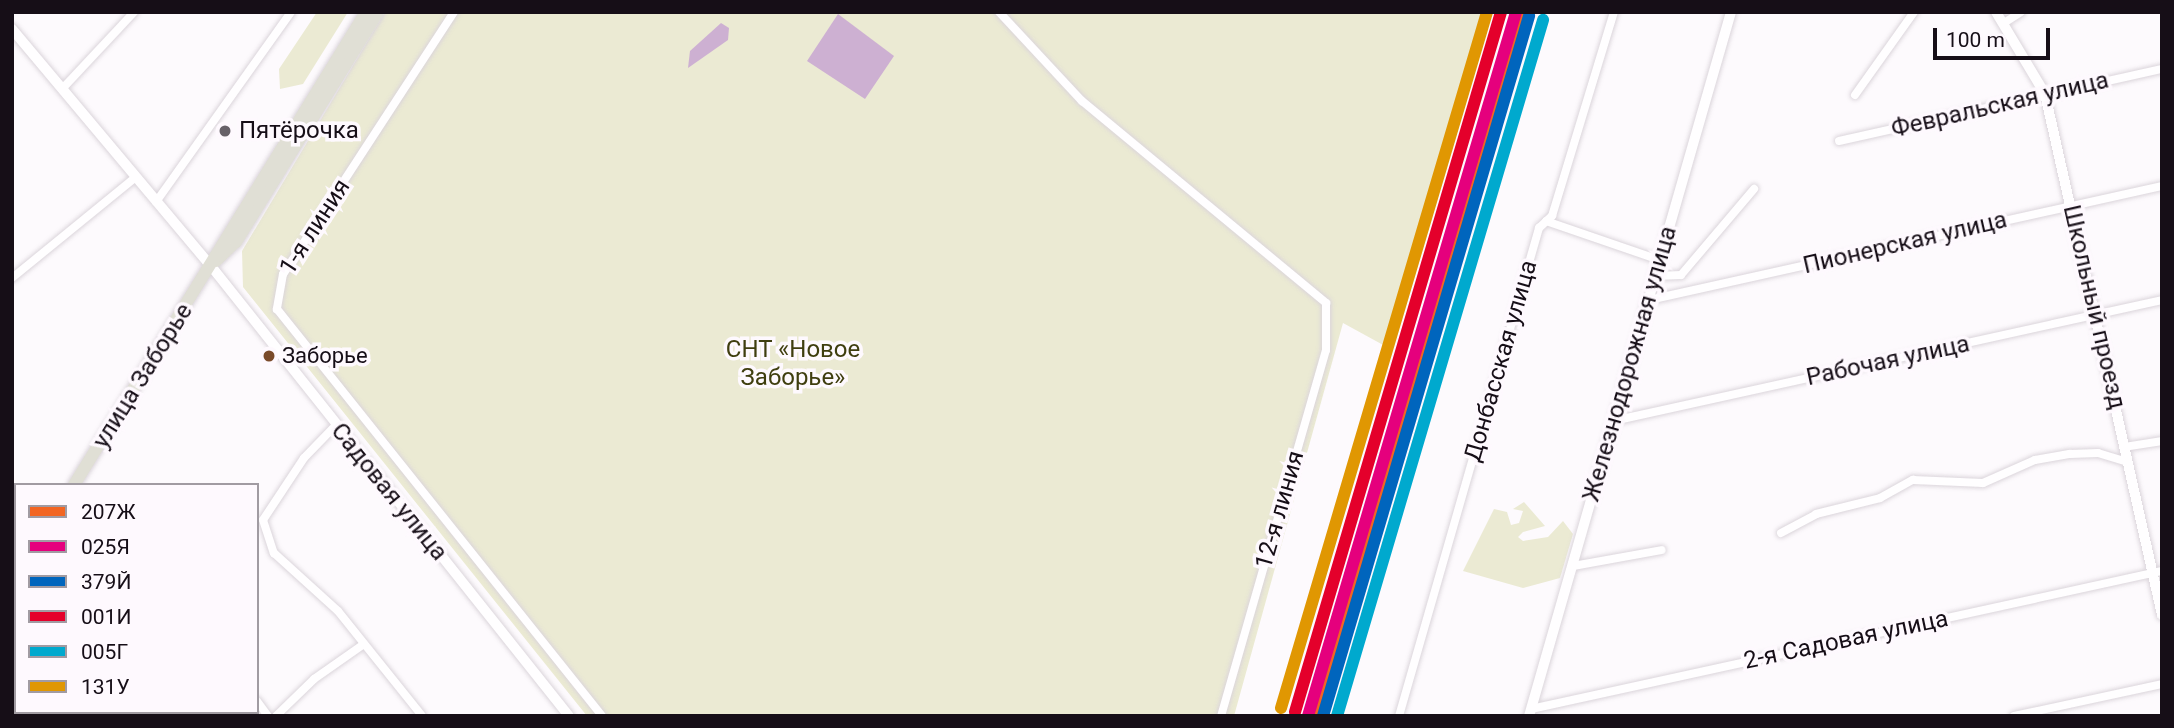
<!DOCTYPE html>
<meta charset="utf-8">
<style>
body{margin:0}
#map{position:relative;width:2174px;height:728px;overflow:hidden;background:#fdfafd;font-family:Roboto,sans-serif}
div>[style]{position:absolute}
.green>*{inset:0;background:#ebead3}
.water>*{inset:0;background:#cdb0d2}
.roads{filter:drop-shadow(0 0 2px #dbd5db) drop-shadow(0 0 2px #dbd5db)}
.street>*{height:8px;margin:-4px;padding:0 4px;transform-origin:4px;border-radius:4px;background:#fffeff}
.secondary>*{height:10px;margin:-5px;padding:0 5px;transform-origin:5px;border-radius:5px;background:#fffeff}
.primary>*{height:12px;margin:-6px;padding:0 6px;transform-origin:6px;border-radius:6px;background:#e0dfd5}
.rail-1>*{height:12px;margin:-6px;padding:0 6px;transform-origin:6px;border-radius:6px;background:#f26522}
.rail-2>*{height:12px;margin:-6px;padding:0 6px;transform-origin:6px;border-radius:6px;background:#e5007d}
.rail-3>*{height:12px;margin:-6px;padding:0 6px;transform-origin:6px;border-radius:6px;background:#0065bd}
.rail-4>*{height:12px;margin:-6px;padding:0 6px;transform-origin:6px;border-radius:6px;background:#e4002b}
.rail-5>*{height:12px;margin:-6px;padding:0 6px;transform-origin:6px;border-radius:6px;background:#00a9ce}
.rail-6>*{height:12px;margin:-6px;padding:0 6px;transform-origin:6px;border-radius:6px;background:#e09702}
.dots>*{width:19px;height:19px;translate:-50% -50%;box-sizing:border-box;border:4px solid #fef9fe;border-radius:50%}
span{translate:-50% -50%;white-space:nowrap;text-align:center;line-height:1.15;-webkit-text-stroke:7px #fef9fe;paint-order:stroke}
.bus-label{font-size:22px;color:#160e17}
.left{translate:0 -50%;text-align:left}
.street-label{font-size:24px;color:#160e17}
.poi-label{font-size:24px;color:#160e17}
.park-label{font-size:24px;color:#3f3e0f}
.frame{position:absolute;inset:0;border:14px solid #160e17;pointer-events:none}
.legend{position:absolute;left:14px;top:483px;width:245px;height:231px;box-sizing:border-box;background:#fef9fe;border:2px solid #a19ba2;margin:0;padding:9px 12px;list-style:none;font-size:21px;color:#160e17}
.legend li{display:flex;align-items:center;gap:14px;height:35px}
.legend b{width:35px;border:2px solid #a19ba2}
.scale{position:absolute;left:1933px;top:28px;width:117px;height:32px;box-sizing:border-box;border:4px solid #160e17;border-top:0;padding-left:9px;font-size:21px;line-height:24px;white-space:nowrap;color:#160e17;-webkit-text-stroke:5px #fef9fe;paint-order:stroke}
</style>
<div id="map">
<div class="green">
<div style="clip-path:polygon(317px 12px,348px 12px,303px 84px,280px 89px,279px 69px)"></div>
<div style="clip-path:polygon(385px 12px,1485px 12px,1385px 346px,1343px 323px,1234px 716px,587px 716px,243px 287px,242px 251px)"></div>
<div style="clip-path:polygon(1524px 502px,1545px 526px,1523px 532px,1518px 537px,1523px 541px,1548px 537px,1563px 521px,1573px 534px,1560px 578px,1523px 588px,1463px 571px,1494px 509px,1507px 512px,1511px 525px,1519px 523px,1523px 511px,1513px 509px)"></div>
</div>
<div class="water">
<div style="clip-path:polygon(838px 14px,894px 56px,865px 99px,807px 61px)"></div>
<div style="clip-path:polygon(721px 23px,729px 28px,728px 40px,688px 68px,690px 51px)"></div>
</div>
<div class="roads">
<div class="street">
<div style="left:454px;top:12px;width:313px;rotate:123.1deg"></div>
<div style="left:283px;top:274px;width:36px;rotate:100deg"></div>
<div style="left:277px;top:309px;width:521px;rotate:51.39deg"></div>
<div style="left:999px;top:12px;width:122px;rotate:47deg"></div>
<div style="left:1082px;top:101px;width:317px;rotate:39.6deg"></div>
<div style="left:1326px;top:303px;width:47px;rotate:90deg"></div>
<div style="left:1326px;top:350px;width:381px;rotate:106deg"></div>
<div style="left:2004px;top:23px;width:20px;rotate:-33deg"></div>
<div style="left:62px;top:89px;width:105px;rotate:-46.9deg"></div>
<div style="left:1855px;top:95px;width:102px;rotate:-54.6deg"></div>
<div style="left:1839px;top:141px;width:331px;rotate:-12.6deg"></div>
<div style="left:156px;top:202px;width:233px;rotate:-54.6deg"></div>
<div style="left:1546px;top:221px;width:120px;rotate:19deg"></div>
<div style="left:1655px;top:276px;width:26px;rotate:-2deg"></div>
<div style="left:1681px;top:275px;width:113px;rotate:-49.7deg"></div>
<div style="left:12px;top:278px;width:160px;rotate:-39.2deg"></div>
<div style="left:1649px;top:300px;width:526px;rotate:-12.53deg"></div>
<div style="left:1613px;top:421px;width:562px;rotate:-12.43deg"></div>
<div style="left:336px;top:425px;width:46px;rotate:134.1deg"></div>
<div style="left:304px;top:458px;width:74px;rotate:123.5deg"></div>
<div style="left:263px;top:520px;width:35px;rotate:72deg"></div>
<div style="left:274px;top:553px;width:86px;rotate:42.2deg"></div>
<div style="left:338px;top:611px;width:134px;rotate:51.3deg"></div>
<div style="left:2124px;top:447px;width:38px;rotate:-9deg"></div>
<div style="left:1781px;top:533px;width:40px;rotate:-28deg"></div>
<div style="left:1816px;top:514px;width:66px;rotate:-14deg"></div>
<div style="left:1880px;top:498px;width:38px;rotate:-29deg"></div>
<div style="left:1913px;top:480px;width:70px;rotate:2.5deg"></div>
<div style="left:1983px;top:483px;width:57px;rotate:-23.9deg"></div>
<div style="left:2035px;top:460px;width:36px;rotate:-10deg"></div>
<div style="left:2070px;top:454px;width:28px;rotate:-2deg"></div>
<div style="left:2098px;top:453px;width:30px;rotate:17deg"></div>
<div style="left:1573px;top:566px;width:90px;rotate:-10.2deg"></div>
<div style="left:257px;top:701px;width:19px;rotate:54deg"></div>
<div style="left:1531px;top:709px;width:646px;rotate:-12.34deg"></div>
<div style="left:276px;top:716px;width:53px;rotate:-44.2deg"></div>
<div style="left:314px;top:679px;width:61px;rotate:-35deg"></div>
<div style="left:1399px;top:716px;width:508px;rotate:-73.99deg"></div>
<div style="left:1539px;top:228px;width:18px;rotate:-43deg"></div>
<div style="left:1552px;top:216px;width:213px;rotate:-73.1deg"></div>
<div style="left:2014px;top:716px;width:151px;rotate:-12.2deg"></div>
</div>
<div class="secondary">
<div style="left:1996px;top:12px;width:96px;rotate:59.1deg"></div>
<div style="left:2045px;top:94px;width:534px;rotate:77.34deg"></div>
<div style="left:12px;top:29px;width:309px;rotate:50deg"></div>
<div style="left:211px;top:266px;width:575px;rotate:51.5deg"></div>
<div style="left:1529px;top:716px;width:732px;rotate:-73.99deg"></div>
</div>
<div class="primary">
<div style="left:216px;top:261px;width:28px;rotate:-44deg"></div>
<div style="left:236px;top:242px;width:270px;rotate:-58.3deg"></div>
<div style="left:74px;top:485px;width:556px;rotate:-58.31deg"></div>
<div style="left:12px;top:570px;width:6px;rotate:-51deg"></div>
</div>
</div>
<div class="rail-1">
<div style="left:1317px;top:716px;width:734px;rotate:-73.54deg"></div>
</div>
<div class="rail-2">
<div style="left:1308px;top:716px;width:734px;rotate:-73.54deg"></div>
</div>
<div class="rail-3">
<div style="left:1323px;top:716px;width:730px;rotate:-73.6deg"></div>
</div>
<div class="rail-4">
<div style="left:1295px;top:712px;width:730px;rotate:-73.6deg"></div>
</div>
<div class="rail-5">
<div style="left:1337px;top:716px;width:726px;rotate:-73.51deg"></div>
</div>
<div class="rail-6">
<div style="left:1281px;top:708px;width:726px;rotate:-73.51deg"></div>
</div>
<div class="dots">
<div style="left:225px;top:131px;background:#676168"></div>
<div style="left:269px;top:356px;background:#7a4b2a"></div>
</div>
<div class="bus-label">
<span class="left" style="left:282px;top:356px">Заборье</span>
</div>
<div class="street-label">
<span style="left:2000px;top:105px;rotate:-13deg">Февральская улица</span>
<span style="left:315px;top:227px;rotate:-57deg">1-я линия</span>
<span style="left:1905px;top:243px;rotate:-13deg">Пионерская улица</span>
<span style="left:2094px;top:307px;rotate:77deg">Школьный проезд</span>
<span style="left:1501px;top:361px;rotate:-74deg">Донбасская улица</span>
<span style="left:1888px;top:361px;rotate:-12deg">Рабочая улица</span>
<span style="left:1630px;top:364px;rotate:-74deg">Железнодорожная улица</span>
<span style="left:143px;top:376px;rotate:-58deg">улица Заборье</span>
<span style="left:389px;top:492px;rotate:51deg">Садовая улица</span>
<span style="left:1280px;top:510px;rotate:-74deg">12-я линия</span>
<span style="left:1846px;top:640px;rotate:-12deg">2-я Садовая улица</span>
</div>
<div class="poi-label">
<span class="left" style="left:239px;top:131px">Пятёрочка</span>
</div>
<div class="park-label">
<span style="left:793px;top:364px">СНТ «Новое<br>Заборье»</span>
</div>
<div class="frame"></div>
<ul class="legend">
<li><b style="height:9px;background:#f26522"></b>207Ж</li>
<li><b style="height:9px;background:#e5007d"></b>025Я</li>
<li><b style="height:9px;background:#0065bd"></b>379Й</li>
<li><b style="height:9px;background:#e4002b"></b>001И</li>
<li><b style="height:9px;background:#00a9ce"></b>005Г</li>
<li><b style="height:9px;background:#e09702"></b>131У</li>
</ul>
<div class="scale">100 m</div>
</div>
